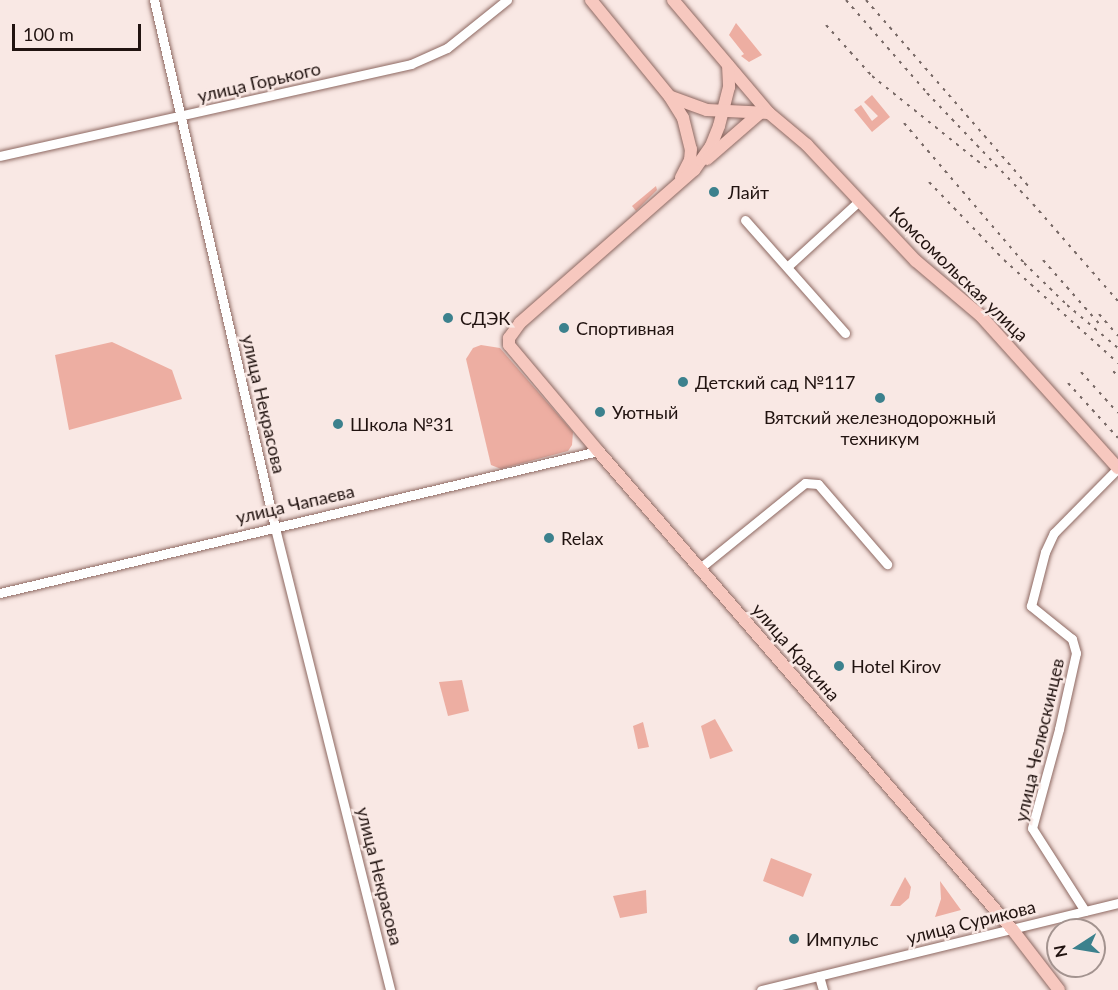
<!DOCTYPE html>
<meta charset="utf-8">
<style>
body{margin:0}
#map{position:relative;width:1118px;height:990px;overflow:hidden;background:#f9e8e4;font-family:Lato,sans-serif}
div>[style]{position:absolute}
.green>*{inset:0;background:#edaea2}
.roads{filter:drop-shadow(0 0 2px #8d6861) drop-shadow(0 0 2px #8d6861)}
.minor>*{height:9px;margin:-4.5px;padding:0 4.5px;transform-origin:4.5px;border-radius:4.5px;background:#fff}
.major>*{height:12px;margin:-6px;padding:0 6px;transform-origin:6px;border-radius:6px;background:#f7c8bf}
.rail>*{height:2px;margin-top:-1px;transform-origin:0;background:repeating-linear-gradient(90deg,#776865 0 3px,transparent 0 9px)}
.dots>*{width:16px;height:16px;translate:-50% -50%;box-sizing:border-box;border:3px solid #f9e8e4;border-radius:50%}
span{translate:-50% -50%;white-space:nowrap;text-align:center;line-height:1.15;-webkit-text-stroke:5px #f9e8e4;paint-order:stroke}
.street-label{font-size:18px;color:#211310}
.poi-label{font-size:18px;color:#211310}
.left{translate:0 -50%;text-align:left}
.north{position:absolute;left:1046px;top:918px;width:60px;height:60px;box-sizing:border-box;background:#f9e8e4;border:2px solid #a3938f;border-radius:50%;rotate:258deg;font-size:16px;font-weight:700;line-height:24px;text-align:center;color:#211310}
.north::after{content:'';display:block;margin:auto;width:21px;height:27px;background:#3c818d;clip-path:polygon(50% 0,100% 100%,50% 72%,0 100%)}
.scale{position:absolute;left:12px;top:24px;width:129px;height:27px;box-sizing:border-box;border:3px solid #211310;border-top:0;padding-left:8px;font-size:18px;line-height:21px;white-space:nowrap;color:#211310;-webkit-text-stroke:4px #f9e8e4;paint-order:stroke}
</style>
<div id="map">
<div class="green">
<div style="clip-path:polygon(736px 23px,762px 55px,749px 62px,741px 56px,744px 54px,729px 35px)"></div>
<div style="clip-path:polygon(872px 95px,890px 117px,872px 132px,854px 110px,861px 105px,872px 121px,878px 116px,864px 102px)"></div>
<div style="clip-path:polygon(656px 186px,657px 190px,636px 211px,632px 206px)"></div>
<div style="clip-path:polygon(112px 342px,172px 370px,182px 399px,69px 430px,55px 355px)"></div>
<div style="clip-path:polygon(481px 345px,500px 348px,573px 432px,572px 445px,568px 451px,501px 469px,491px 465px,466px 359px,473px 348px)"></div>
<div style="clip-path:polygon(462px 680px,469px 711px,448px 716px,439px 682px)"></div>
<div style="clip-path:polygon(715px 719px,733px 751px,710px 759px,701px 726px)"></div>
<div style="clip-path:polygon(643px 722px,649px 747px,638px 749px,633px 726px)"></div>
<div style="clip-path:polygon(771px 858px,812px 874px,803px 897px,763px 881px)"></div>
<div style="clip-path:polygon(905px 877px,911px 887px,909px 898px,900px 906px,890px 906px)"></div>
<div style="clip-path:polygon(940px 881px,961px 910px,935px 917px,941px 899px)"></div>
<div style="clip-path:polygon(646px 890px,647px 913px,620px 918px,613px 896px)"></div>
</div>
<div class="roads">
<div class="minor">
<div style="left:154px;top:0;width:542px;rotate:77.09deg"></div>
<div style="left:275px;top:528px;width:476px;rotate:76deg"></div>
<div style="left:0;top:156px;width:421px;rotate:-12.6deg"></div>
<div style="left:411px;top:64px;width:39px;rotate:-24deg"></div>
<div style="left:447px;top:48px;width:77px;rotate:-38.7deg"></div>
<div style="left:745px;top:220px;width:151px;rotate:48.5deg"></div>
<div style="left:787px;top:267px;width:98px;rotate:-42.5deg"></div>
<div style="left:700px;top:568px;width:135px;rotate:-39deg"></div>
<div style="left:805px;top:483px;width:13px;rotate:4deg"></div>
<div style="left:818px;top:484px;width:106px;rotate:49.2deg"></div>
<div style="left:0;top:593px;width:615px;rotate:-13.36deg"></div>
<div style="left:1085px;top:911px;width:98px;rotate:-122.6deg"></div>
<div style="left:1032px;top:828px;width:103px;rotate:-74.7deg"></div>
<div style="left:1059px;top:729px;width:78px;rotate:-77.4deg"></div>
<div style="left:1076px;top:653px;width:15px;rotate:-106deg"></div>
<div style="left:1072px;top:639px;width:53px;rotate:-141.2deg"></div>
<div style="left:1031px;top:606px;width:56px;rotate:-75.5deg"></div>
<div style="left:1045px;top:552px;width:21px;rotate:-65deg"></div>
<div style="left:1054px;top:533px;width:91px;rotate:-45.4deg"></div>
<div style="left:819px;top:976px;width:15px;rotate:74deg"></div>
<div style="left:761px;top:990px;width:367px;rotate:-13.7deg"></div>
</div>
<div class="major">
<div style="left:591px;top:0;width:125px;rotate:50.8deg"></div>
<div style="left:670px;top:97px;width:25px;rotate:58deg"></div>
<div style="left:683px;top:118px;width:32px;rotate:76deg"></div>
<div style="left:691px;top:149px;width:11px;rotate:95deg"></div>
<div style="left:690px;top:160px;width:20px;rotate:117deg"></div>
<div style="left:673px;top:0;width:148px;rotate:49.7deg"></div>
<div style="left:769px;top:113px;width:50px;rotate:40.1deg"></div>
<div style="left:807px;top:145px;width:159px;rotate:46.8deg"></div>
<div style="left:916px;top:261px;width:84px;rotate:40.2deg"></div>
<div style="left:980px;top:315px;width:206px;rotate:48deg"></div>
<div style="left:728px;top:65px;width:22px;rotate:87deg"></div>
<div style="left:729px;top:87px;width:40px;rotate:104.4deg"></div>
<div style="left:719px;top:126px;width:22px;rotate:112deg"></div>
<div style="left:711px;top:146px;width:29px;rotate:125deg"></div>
<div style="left:694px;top:170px;width:232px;rotate:138.7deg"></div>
<div style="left:520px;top:323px;width:19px;rotate:126deg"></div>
<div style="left:509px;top:338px;width:7px;rotate:90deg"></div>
<div style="left:509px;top:345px;width:138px;rotate:50deg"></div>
<div style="left:598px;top:451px;width:632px;rotate:49.1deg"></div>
<div style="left:1012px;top:929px;width:77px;rotate:52.4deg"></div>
<div style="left:671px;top:97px;width:38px;rotate:20deg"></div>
<div style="left:707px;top:110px;width:62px;rotate:2.8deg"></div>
<div style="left:707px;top:159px;width:70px;rotate:-41deg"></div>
</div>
</div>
<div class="rail">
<div style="left:846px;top:0;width:123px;rotate:48.9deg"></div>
<div style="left:927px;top:93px;width:153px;rotate:46.3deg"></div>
<div style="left:1033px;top:204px;width:129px;rotate:48.8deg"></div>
<div style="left:866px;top:0;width:248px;rotate:48.9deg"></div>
<div style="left:826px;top:25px;width:69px;rotate:48deg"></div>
<div style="left:872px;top:76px;width:150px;rotate:38.8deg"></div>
<div style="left:904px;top:123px;width:184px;rotate:49.4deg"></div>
<div style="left:1024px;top:263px;width:60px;rotate:44.3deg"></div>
<div style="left:1067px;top:305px;width:67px;rotate:40.1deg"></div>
<div style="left:929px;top:182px;width:108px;rotate:46.1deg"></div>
<div style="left:1004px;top:260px;width:154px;rotate:42.1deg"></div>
<div style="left:1043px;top:260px;width:89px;rotate:48.6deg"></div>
<div style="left:1099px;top:314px;width:29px;rotate:49deg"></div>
<div style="left:1113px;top:371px;width:7px;rotate:45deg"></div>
<div style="left:1081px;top:372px;width:55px;rotate:47.9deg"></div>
<div style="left:1068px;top:383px;width:74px;rotate:47.7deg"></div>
</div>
<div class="dots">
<div style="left:714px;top:192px;background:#3c818d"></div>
<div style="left:448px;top:318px;background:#3c818d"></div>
<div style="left:564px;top:328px;background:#3c818d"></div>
<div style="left:683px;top:382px;background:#3c818d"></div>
<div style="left:880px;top:398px;background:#3c818d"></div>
<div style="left:600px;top:412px;background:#3c818d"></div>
<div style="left:338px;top:424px;background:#3c818d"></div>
<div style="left:549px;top:538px;background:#3c818d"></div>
<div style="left:839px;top:666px;background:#3c818d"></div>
<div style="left:794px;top:939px;background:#3c818d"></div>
</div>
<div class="street-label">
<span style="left:259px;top:82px;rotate:-13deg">улица Горького</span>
<span style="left:959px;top:274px;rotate:44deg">Комсомольская улица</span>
<span style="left:264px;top:404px;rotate:77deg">улица Некрасова</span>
<span style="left:295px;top:504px;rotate:-13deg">улица Чапаева</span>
<span style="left:796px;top:652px;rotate:49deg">улица Красина</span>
<span style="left:1039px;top:740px;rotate:-77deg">улица Челюскинцев</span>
<span style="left:380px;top:876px;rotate:76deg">улица Некрасова</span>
<span style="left:971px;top:922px;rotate:-14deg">улица Сурикова</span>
</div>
<div class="poi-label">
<span class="left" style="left:728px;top:192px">Лайт</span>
<span class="left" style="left:460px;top:318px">СДЭК</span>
<span class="left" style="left:576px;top:328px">Спортивная</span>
<span class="left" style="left:695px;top:382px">Детский сад №117</span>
<span class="left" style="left:612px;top:412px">Уютный</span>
<span style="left:880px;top:428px">Вятский железнодорожный<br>техникум</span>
<span class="left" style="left:350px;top:424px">Школа №31</span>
<span class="left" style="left:561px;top:538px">Relax</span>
<span class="left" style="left:851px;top:666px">Hotel Kirov</span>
<span class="left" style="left:806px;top:939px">Импульс</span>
</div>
<div class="north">N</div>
<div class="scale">100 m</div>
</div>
